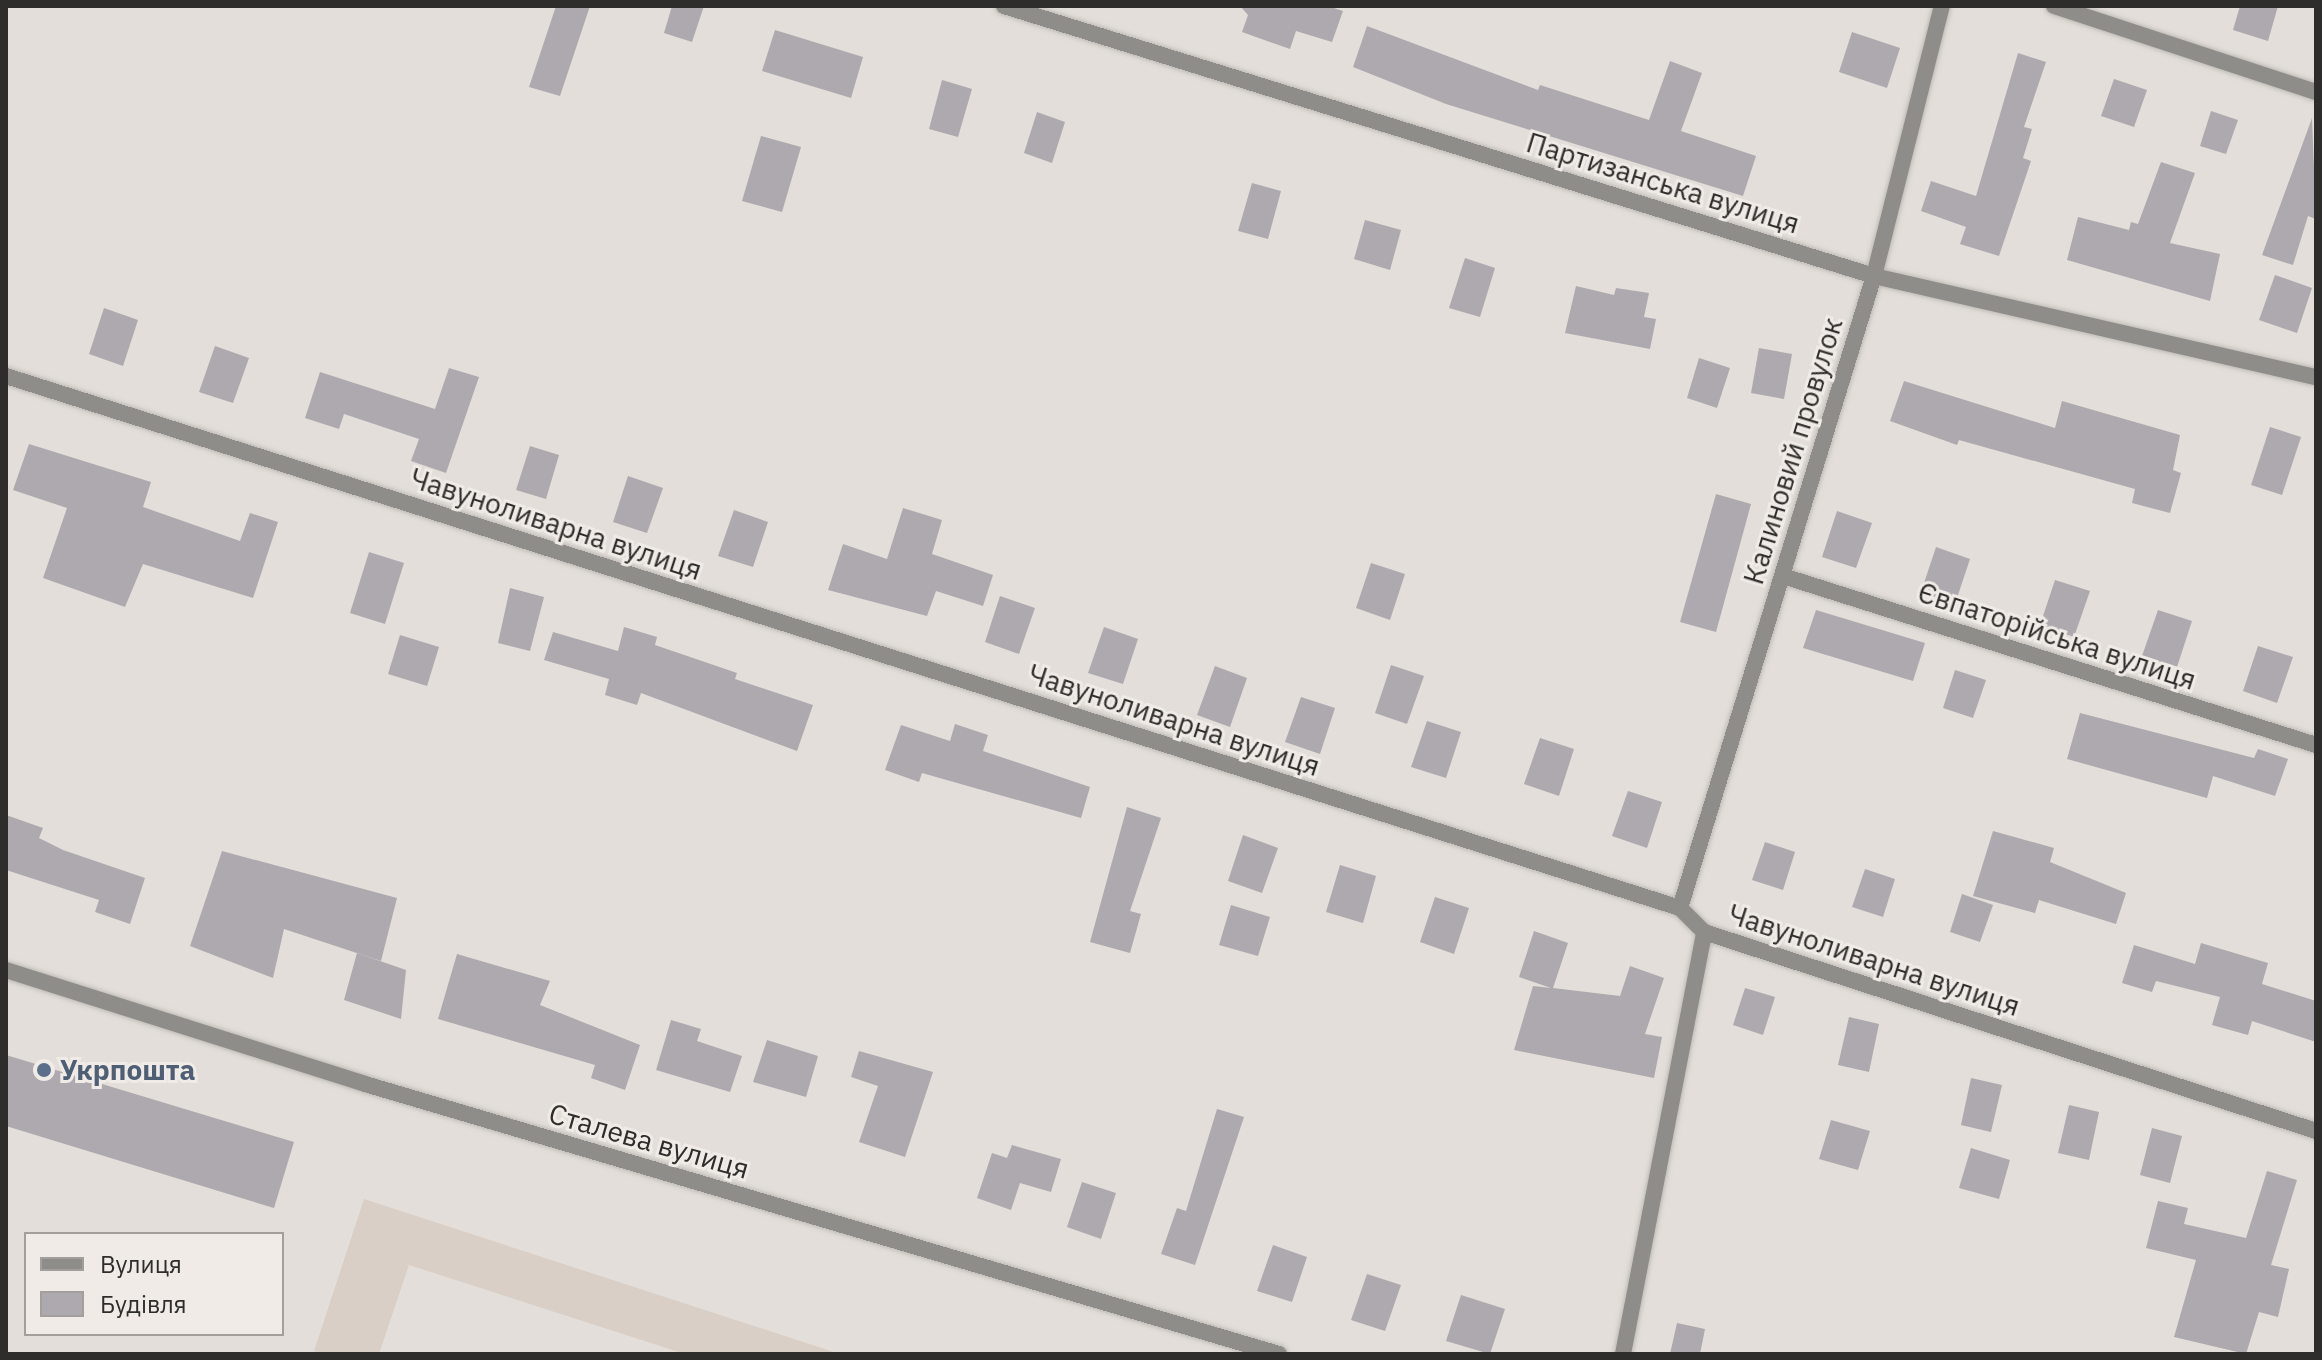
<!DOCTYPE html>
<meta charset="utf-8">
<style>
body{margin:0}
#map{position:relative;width:2322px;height:1360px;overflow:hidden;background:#e3ded9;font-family:"IBM Plex Sans",sans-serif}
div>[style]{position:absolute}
.built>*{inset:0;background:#dacfc6}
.building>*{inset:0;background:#aea9ae}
.roads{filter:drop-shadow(0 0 2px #bfbbb6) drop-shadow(0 0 2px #bfbbb6)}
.street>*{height:16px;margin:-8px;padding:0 8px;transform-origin:8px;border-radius:8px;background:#8e8d8a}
.dots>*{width:22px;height:22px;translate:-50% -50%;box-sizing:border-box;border:4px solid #f0ebe7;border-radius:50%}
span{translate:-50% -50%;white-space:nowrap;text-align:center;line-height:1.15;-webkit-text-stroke:6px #f0ebe7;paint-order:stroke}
.street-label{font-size:28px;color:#2f2d2b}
.service-label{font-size:28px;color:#4e5e75;font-weight:700}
.left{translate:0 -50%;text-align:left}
.frame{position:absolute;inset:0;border:8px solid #2f2d2b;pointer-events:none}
.legend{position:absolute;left:24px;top:1232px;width:260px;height:104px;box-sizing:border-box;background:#f0ebe7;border:2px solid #a39f9c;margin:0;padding:10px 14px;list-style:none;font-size:24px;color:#2f2d2b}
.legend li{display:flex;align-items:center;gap:16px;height:40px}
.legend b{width:40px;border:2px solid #a39f9c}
</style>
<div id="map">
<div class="built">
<div style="clip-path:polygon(364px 1199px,840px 1354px,685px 1354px,409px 1265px,379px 1354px,323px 1354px,314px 1351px)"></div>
</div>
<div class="building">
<div style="clip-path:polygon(556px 6px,590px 6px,560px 96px,529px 87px)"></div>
<div style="clip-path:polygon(672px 6px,704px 6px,692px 42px,664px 33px)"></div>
<div style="clip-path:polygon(1240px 6px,1328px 6px,1343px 11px,1332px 42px,1296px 31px,1290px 49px,1242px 32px,1248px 15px)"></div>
<div style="clip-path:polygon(2240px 6px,2278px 6px,2268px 41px,2233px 30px)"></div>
<div style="clip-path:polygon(1367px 26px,1538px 90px,1540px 85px,1649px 120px,1670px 61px,1702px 73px,1681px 131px,1756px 156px,1743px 196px,1446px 104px,1353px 67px)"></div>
<div style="clip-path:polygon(775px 30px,863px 57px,851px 98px,762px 71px)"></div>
<div style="clip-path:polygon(1852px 32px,1900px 48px,1887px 88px,1839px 72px)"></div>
<div style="clip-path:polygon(2018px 53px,2046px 62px,2024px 127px,2032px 129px,2023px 158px,2031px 161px,1999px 256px,1960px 244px,1966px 227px,1921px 211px,1931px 181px,1976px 196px)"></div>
<div style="clip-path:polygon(2114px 79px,2147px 90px,2134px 127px,2101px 116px)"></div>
<div style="clip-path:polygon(942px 80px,972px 89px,958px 137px,929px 129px)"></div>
<div style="clip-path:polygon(2211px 111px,2238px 120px,2226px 154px,2200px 146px)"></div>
<div style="clip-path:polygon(1037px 112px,1065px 122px,1052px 163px,1024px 153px)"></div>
<div style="clip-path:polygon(2312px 118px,2316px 219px,2308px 216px,2293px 265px,2262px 255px)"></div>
<div style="clip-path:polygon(761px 136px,801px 147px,782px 212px,742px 201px)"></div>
<div style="clip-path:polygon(2161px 162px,2195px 173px,2170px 243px,2220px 254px,2210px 301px,2067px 260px,2078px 217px,2129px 230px,2131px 222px,2138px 224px)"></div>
<div style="clip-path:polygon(1252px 183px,1281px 191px,1268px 239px,1238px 231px)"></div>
<div style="clip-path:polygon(1365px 220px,1401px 230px,1390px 270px,1354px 259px)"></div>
<div style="clip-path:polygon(1465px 258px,1495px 268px,1480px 317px,1449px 308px)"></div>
<div style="clip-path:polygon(2275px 275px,2312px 288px,2297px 333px,2259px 320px)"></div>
<div style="clip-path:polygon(1576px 286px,1614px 295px,1616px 288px,1649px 293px,1644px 317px,1656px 319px,1650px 349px,1565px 333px)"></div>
<div style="clip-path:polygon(104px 308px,138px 320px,123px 366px,89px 354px)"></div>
<div style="clip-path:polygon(215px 346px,249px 358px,233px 403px,199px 392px)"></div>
<div style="clip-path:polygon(1759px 348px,1792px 354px,1784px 399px,1751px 393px)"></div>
<div style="clip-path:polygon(1699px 358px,1730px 368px,1717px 408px,1687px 398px)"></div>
<div style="clip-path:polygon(449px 368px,479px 377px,446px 473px,411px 461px,419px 439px,344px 414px,339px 429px,305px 418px,320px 372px,435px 409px)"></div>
<div style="clip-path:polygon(1904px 381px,2055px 428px,2062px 401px,2180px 435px,2173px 470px,2181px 473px,2170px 513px,2132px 503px,2135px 489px,1959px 440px,1957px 445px,1890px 421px)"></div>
<div style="clip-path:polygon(2270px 427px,2301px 437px,2282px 495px,2251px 485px)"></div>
<div style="clip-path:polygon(29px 444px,151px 482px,143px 507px,240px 541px,250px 513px,278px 522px,253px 598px,143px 564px,125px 607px,43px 578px,67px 508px,13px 490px)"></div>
<div style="clip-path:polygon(530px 446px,559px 455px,546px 499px,516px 490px)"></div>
<div style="clip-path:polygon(628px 476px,663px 488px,647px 533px,613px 522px)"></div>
<div style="clip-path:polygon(1716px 494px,1751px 504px,1716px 632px,1680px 622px)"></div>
<div style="clip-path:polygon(903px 508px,942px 520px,932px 554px,993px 575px,983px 606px,936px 591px,927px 616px,828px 590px,843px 544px,887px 559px)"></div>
<div style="clip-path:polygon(734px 510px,768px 522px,753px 567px,718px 556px)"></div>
<div style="clip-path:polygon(1837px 511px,1872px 523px,1856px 568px,1822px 557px)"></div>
<div style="clip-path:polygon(1936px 547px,1970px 559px,1955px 604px,1921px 592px)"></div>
<div style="clip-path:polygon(369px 552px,404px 563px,385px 624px,350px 613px)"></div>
<div style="clip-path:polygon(1371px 563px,1405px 574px,1390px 620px,1356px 608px)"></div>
<div style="clip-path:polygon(2055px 580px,2090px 591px,2074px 637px,2040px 625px)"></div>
<div style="clip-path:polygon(510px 588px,544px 597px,530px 651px,498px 643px)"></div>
<div style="clip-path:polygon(1000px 596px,1035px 608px,1019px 654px,985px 642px)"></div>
<div style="clip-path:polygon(1816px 610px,1925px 643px,1913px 681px,1803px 648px)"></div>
<div style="clip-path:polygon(2158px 610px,2192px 621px,2177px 667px,2142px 656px)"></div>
<div style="clip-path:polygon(624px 627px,657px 637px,655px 645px,737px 673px,735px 679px,813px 705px,797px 751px,641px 693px,637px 705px,605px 695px,609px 679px,544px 660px,553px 632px,618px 651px)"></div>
<div style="clip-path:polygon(1104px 627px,1138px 639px,1123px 684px,1088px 673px)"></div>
<div style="clip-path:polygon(400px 635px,439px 647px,427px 686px,388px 674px)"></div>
<div style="clip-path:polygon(2258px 646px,2293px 657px,2277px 703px,2243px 691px)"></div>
<div style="clip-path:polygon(1391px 665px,1424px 676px,1407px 724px,1375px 713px)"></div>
<div style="clip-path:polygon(1215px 666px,1247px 678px,1230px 727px,1197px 715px)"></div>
<div style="clip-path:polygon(1955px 670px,1986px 680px,1973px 718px,1943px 708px)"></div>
<div style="clip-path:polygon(1301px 697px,1335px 708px,1320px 754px,1285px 742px)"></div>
<div style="clip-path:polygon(2080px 713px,2254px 758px,2258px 749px,2288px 759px,2275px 796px,2213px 776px,2207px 798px,2067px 759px)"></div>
<div style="clip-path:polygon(1427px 721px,1461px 732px,1446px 778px,1411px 767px)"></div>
<div style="clip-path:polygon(955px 724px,988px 735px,983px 751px,1090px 787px,1081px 818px,922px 773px,919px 782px,885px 770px,901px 725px,950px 741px)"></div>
<div style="clip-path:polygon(1540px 738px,1574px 749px,1559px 796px,1524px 784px)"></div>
<div style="clip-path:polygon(1628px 791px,1662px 802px,1647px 848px,1612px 836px)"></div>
<div style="clip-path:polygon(1127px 807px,1161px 818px,1130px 911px,1141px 914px,1130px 953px,1090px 942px)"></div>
<div style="clip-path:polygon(6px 815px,43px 828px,39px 838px,63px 850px,145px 878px,130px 924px,95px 912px,99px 900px,6px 870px)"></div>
<div style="clip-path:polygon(1993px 831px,2054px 848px,2050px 862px,2126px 893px,2116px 924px,2039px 900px,2035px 913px,1973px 896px)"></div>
<div style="clip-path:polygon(1243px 835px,1278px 848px,1262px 893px,1228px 881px)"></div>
<div style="clip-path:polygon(1765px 842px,1795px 852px,1783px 890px,1752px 880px)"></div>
<div style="clip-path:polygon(222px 851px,397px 898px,381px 961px,284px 929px,273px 978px,190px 946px)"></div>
<div style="clip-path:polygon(1340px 865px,1376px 876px,1363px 923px,1326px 912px)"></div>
<div style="clip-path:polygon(1865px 869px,1895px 879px,1883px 917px,1852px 907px)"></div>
<div style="clip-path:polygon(1962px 894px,1993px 905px,1980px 942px,1950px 932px)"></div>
<div style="clip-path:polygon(1435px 897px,1469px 908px,1454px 954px,1420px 942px)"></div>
<div style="clip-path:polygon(1231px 905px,1270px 917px,1258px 956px,1219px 945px)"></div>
<div style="clip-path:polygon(1534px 931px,1568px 943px,1553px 988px,1620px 996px,1630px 966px,1664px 978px,1645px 1034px,1662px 1037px,1654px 1078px,1514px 1050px,1533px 986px,1551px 988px,1519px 977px)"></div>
<div style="clip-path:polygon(2201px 943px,2268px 963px,2262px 984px,2316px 1001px,2316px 1042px,2252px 1021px,2248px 1035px,2212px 1025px,2220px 997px,2156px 981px,2152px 992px,2122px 983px,2134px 945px,2195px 964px)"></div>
<div style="clip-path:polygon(357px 953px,406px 970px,401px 1019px,344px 1000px)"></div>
<div style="clip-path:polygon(457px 954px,550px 981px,540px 1005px,640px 1045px,625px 1090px,591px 1078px,595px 1065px,438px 1019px)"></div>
<div style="clip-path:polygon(1745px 988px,1775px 997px,1763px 1035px,1733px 1025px)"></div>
<div style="clip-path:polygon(1849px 1017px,1879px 1024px,1869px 1072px,1838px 1065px)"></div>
<div style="clip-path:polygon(671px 1020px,701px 1029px,697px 1041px,742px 1056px,730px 1092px,656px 1070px)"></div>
<div style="clip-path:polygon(767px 1040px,818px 1056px,806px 1097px,753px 1082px)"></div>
<div style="clip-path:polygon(859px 1051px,933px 1072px,905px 1157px,859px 1142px,878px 1086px,851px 1077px)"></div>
<div style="clip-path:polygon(6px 1055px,294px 1142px,274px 1208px,6px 1126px)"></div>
<div style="clip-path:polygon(1971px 1078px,2002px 1085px,1991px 1132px,1961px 1125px)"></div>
<div style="clip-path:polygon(2069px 1105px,2099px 1112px,2089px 1160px,2058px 1153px)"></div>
<div style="clip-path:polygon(1217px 1109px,1244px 1117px,1195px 1265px,1161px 1254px,1177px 1208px,1186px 1211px)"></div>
<div style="clip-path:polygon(1831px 1120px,1870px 1131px,1858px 1170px,1819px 1159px)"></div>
<div style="clip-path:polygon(2152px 1128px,2182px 1136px,2170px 1183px,2140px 1175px)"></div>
<div style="clip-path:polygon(1012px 1145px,1061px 1159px,1051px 1192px,1020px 1183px,1011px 1210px,977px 1198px,992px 1153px,1007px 1158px)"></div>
<div style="clip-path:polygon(1971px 1148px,2010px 1160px,1999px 1199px,1959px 1188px)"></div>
<div style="clip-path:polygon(2267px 1171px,2297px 1180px,2271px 1265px,2289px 1269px,2278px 1317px,2259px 1312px,2246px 1354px,2174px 1337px,2196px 1260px,2146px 1248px,2158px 1201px,2188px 1208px,2184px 1224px,2246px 1238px)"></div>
<div style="clip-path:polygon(1082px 1182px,1116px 1193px,1101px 1239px,1067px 1227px)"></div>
<div style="clip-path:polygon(1273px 1245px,1307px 1257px,1292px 1302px,1257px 1291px)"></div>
<div style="clip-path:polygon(1367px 1274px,1401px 1285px,1385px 1331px,1351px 1320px)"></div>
<div style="clip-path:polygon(1461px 1295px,1505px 1309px,1490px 1354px,1446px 1341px)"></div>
<div style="clip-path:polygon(1677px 1323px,1705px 1329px,1700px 1354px,1670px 1354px)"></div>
</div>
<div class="roads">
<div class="street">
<div style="left:1004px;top:6px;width:911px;rotate:17.24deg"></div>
<div style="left:1874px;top:276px;width:453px;rotate:12.9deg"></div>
<div style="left:2054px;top:6px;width:276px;rotate:18.2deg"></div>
<div style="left:6px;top:376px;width:1757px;rotate:17.63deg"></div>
<div style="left:1680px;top:908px;width:34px;rotate:45deg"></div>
<div style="left:1704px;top:932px;width:644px;rotate:18.01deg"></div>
<div style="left:1783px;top:576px;width:559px;rotate:17.59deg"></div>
<div style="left:1680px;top:908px;width:661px;rotate:-72.94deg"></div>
<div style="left:1874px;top:276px;width:278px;rotate:-75.9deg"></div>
<div style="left:6px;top:970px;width:377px;rotate:17.6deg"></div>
<div style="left:365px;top:1084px;width:953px;rotate:16.46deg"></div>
<div style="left:1623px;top:1354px;width:430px;rotate:-79.1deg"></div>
</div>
</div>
<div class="dots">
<div style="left:44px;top:1070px;background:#5c6f8a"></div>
</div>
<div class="street-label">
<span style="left:1663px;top:183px;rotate:17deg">Партизанська вулиця</span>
<span style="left:1793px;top:451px;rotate:-73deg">Калиновий провулок</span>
<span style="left:556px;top:524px;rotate:18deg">Чавуноливарна вулиця</span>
<span style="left:2057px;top:636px;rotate:18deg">Євпаторійська вулиця</span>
<span style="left:1174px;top:720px;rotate:18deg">Чавуноливарна вулиця</span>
<span style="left:1874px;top:960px;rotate:18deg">Чавуноливарна вулиця</span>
<span style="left:649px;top:1141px;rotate:16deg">Сталева вулиця</span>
</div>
<div class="service-label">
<span class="left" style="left:60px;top:1070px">Укрпошта</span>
</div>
<div class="frame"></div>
<ul class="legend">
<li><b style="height:10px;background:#8e8d8a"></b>Вулиця</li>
<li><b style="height:22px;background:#aea9ae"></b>Будівля</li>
</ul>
</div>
